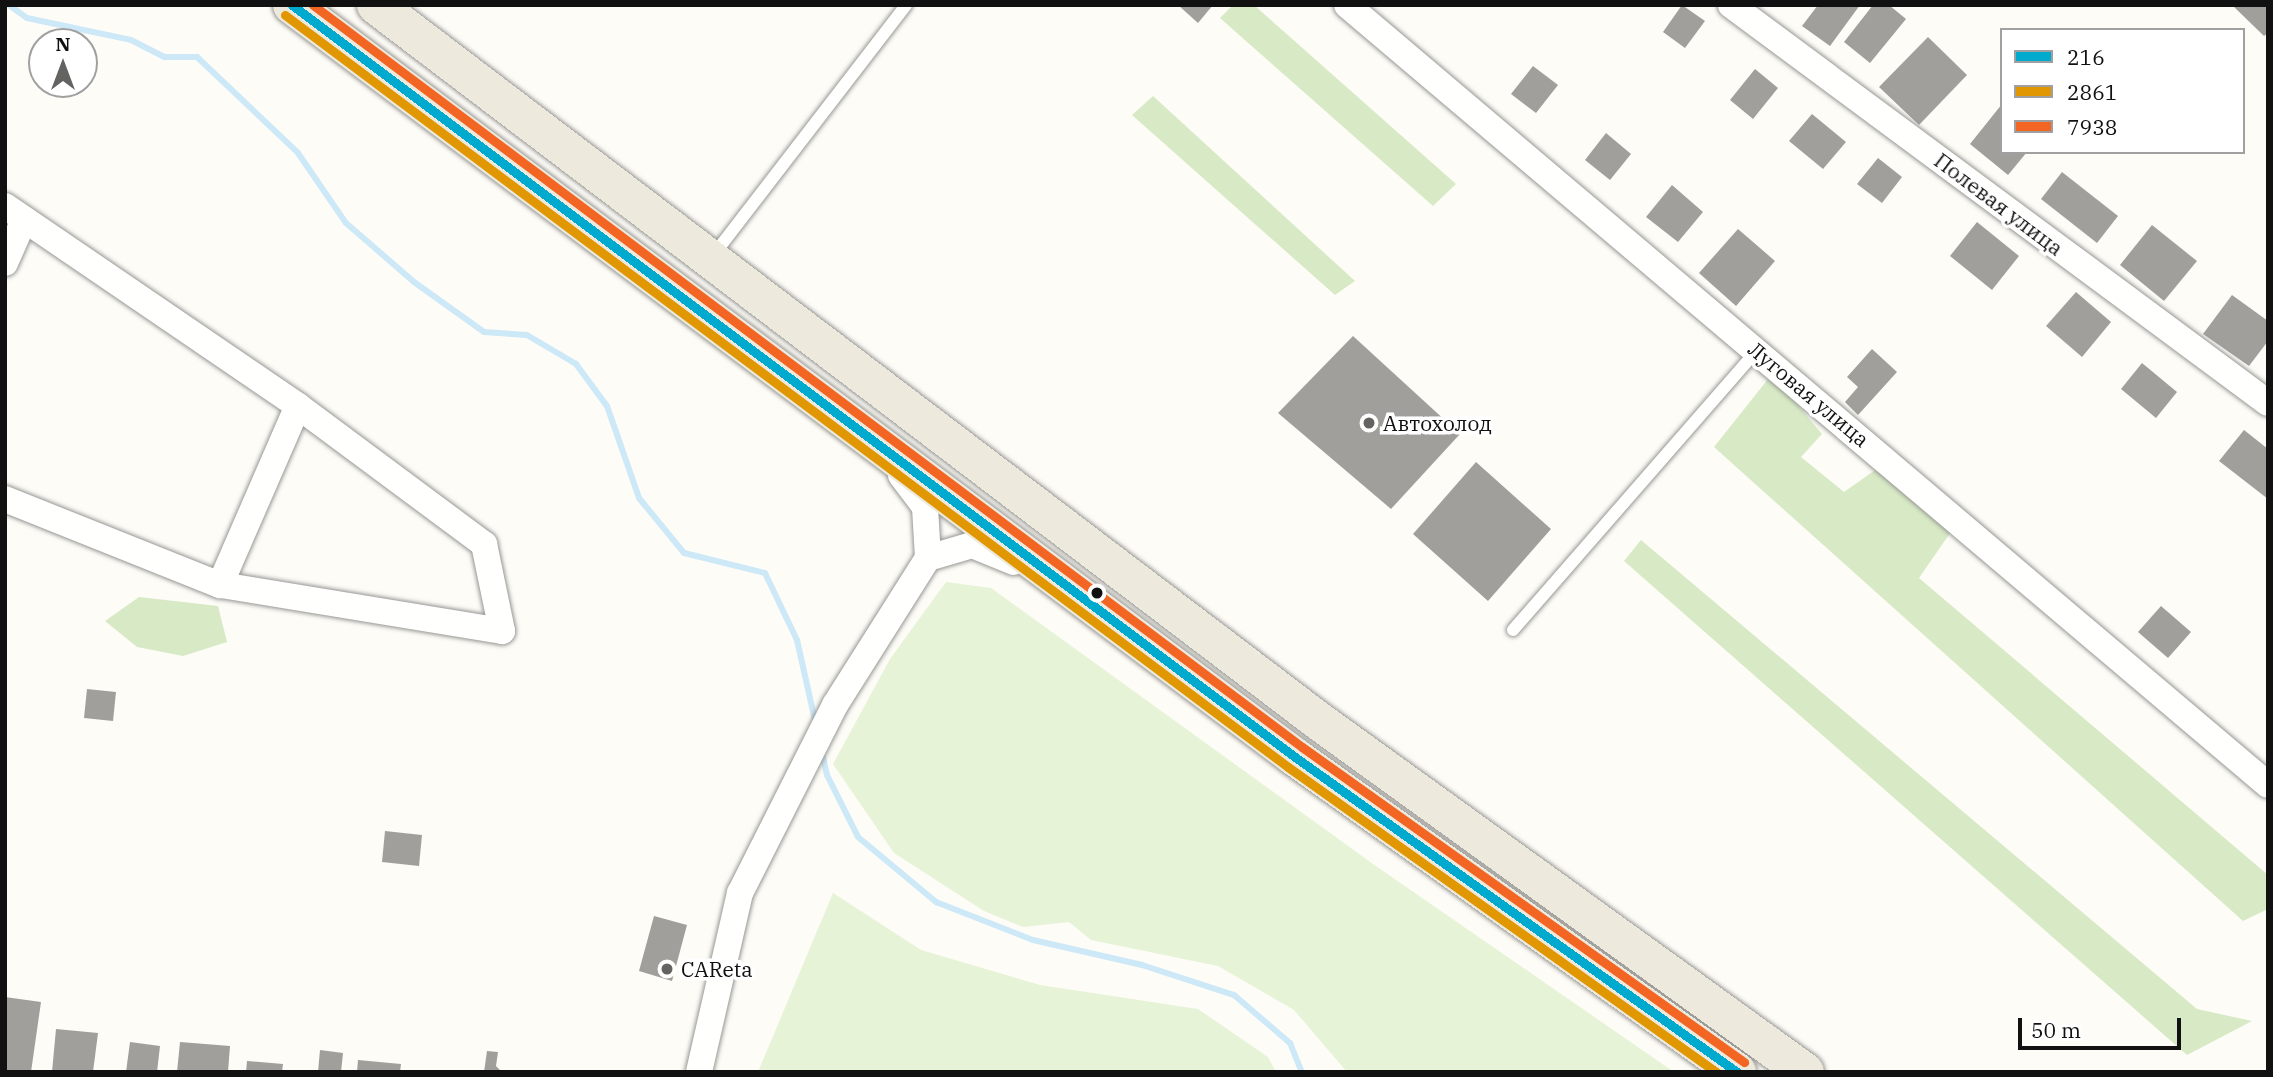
<!DOCTYPE html>
<meta charset="utf-8">
<style>
body{margin:0}
#map{position:relative;width:2273px;height:1077px;overflow:hidden;background:#fdfcf7;font-family:"IBM Plex Serif",serif}
div>[style]{position:absolute}
.green>*{inset:0;background:#e7f3d7}
.forest>*{inset:0;background:#d8eac5}
.stream>*{height:6px;margin:-3px;padding:0 3px;transform-origin:3px;border-radius:3px;background:#cde8f7}
.building>*{inset:0;background:#a19f9c}
.roads{filter:drop-shadow(0 0 2px #979795) drop-shadow(0 0 2px #979795)}
.lane>*{height:12px;margin:-6px;padding:0 6px;transform-origin:6px;border-radius:6px;background:#fffffe}
.street>*{height:26px;margin:-13px;padding:0 13px;transform-origin:13px;border-radius:13px;background:#fffffe}
.primary>*{height:38px;margin:-19px;padding:0 19px;transform-origin:19px;border-radius:19px;background:#ede9dc}
.bus-1>*{height:9px;margin:-4.5px;padding:0 4.5px;transform-origin:4.5px;border-radius:4.5px;background:#00a9ce}
.bus-2>*{height:9px;margin:-4.5px;padding:0 4.5px;transform-origin:4.5px;border-radius:4.5px;background:#e09702}
.bus-3>*{height:9px;margin:-4.5px;padding:0 4.5px;transform-origin:4.5px;border-radius:4.5px;background:#f26522}
.dots>*{width:19px;height:19px;translate:-50% -50%;box-sizing:border-box;border:4px solid #fff;border-radius:50%}
span{translate:-50% -50%;white-space:nowrap;text-align:center;line-height:1.15;-webkit-text-stroke:7px #fff;paint-order:stroke}
.street-label{font-size:21px;color:#111}
.poi-label{font-size:21px;color:#111}
.left{translate:0 -50%;text-align:left}
.frame{position:absolute;inset:0;border:7px solid #111;pointer-events:none}
.legend{position:absolute;left:2000px;top:28px;width:245px;height:126px;box-sizing:border-box;background:#fff;border:2px solid #a0a0a0;margin:0;padding:9px 12px;list-style:none;font-size:21px;color:#111}
.legend li{display:flex;align-items:center;gap:14px;height:35px}
.legend b{width:35px;border:2px solid #a0a0a0}
.north{position:absolute;left:28px;top:28px;width:70px;height:70px;box-sizing:border-box;background:#fff;border:2px solid #a0a0a0;border-radius:50%;rotate:0deg;font-size:19px;font-weight:700;line-height:28px;text-align:center;color:#111}
.north::after{content:'';display:block;margin:auto;width:24px;height:32px;background:#646362;clip-path:polygon(50% 0,100% 100%,50% 72%,0 100%)}
.scale{position:absolute;left:2018px;top:1018px;width:163px;height:32px;box-sizing:border-box;border:4px solid #111;border-top:0;padding-left:9px;font-size:21px;line-height:24px;white-space:nowrap;color:#111;-webkit-text-stroke:5px #fff;paint-order:stroke}
</style>
<div id="map">
<div class="green">
<div style="clip-path:polygon(946px 582px,991px 588px,1373px 864px,1674px 1072px,1347px 1072px,1294px 1010px,1218px 966px,1091px 940px,1069px 922px,1023px 927px,984px 911px,894px 853px,833px 764px,890px 659px)"></div>
<div style="clip-path:polygon(833px 893px,921px 950px,1040px 985px,1198px 1009px,1268px 1057px,1276px 1072px,758px 1072px)"></div>
</div>
<div class="forest">
<div style="clip-path:polygon(1233px 5px,1254px 5px,1456px 184px,1433px 206px,1220px 18px)"></div>
<div style="clip-path:polygon(1153px 96px,1355px 281px,1335px 295px,1132px 115px)"></div>
<div style="clip-path:polygon(1772px 374px,1822px 434px,1801px 457px,1844px 492px,1898px 454px,1964px 513px,1919px 578px,2268px 875px,2268px 909px,2243px 921px,1714px 447px)"></div>
<div style="clip-path:polygon(1641px 540px,2197px 1009px,2252px 1021px,2187px 1055px,1624px 561px)"></div>
<div style="clip-path:polygon(139px 597px,218px 606px,227px 642px,183px 656px,137px 647px,105px 621px)"></div>
</div>
<div class="stream">
<div style="left:9px;top:5px;width:22px;rotate:36deg"></div>
<div style="left:27px;top:18px;width:106px;rotate:11.9deg"></div>
<div style="left:131px;top:40px;width:38px;rotate:27deg"></div>
<div style="left:165px;top:57px;width:32px"></div>
<div style="left:197px;top:57px;width:139px;rotate:43.5deg"></div>
<div style="left:298px;top:153px;width:85px;rotate:55.6deg"></div>
<div style="left:346px;top:223px;width:90px;rotate:40.9deg"></div>
<div style="left:414px;top:282px;width:86px;rotate:35.5deg"></div>
<div style="left:484px;top:332px;width:43px;rotate:4deg"></div>
<div style="left:527px;top:335px;width:57px;rotate:30.6deg"></div>
<div style="left:576px;top:364px;width:52px;rotate:53.6deg"></div>
<div style="left:607px;top:406px;width:97px;rotate:70.8deg"></div>
<div style="left:639px;top:498px;width:71px;rotate:50.7deg"></div>
<div style="left:684px;top:553px;width:83px;rotate:13.9deg"></div>
<div style="left:765px;top:573px;width:74px;rotate:64.5deg"></div>
<div style="left:797px;top:640px;width:87px;rotate:77.4deg"></div>
<div style="left:822px;top:752px;width:24px;rotate:78deg"></div>
<div style="left:827px;top:775px;width:69px;rotate:63.4deg"></div>
<div style="left:858px;top:837px;width:102px;rotate:39.8deg"></div>
<div style="left:936px;top:902px;width:104px;rotate:21.4deg"></div>
<div style="left:1033px;top:940px;width:112px;rotate:12.9deg"></div>
<div style="left:1142px;top:965px;width:97px;rotate:18.1deg"></div>
<div style="left:1234px;top:995px;width:74px;rotate:40.6deg"></div>
<div style="left:1290px;top:1043px;width:31px;rotate:68deg"></div>
</div>
<div class="building">
<div style="clip-path:polygon(1178px 5px,1213px 5px,1198px 23px)"></div>
<div style="clip-path:polygon(1682px 5px,1705px 21px,1685px 48px,1663px 32px)"></div>
<div style="clip-path:polygon(1818px 5px,1860px 5px,1830px 46px,1802px 26px)"></div>
<div style="clip-path:polygon(1873px 5px,1889px 5px,1906px 19px,1870px 63px,1844px 42px)"></div>
<div style="clip-path:polygon(2232px 5px,2268px 5px,2268px 33px,2264px 36px)"></div>
<div style="clip-path:polygon(1928px 37px,1967px 75px,1919px 125px,1879px 87px)"></div>
<div style="clip-path:polygon(1533px 66px,1558px 85px,1536px 113px,1511px 94px)"></div>
<div style="clip-path:polygon(1755px 69px,1778px 88px,1753px 119px,1730px 100px)"></div>
<div style="clip-path:polygon(2002px 104px,2002px 152px,2027px 152px,2008px 175px,1970px 144px)"></div>
<div style="clip-path:polygon(1812px 114px,1846px 142px,1823px 169px,1789px 141px)"></div>
<div style="clip-path:polygon(1606px 133px,1631px 154px,1610px 180px,1585px 160px)"></div>
<div style="clip-path:polygon(1878px 158px,1902px 177px,1882px 203px,1857px 184px)"></div>
<div style="clip-path:polygon(2062px 172px,2118px 216px,2097px 243px,2041px 199px)"></div>
<div style="clip-path:polygon(1672px 185px,1703px 212px,1678px 242px,1646px 217px)"></div>
<div style="clip-path:polygon(1977px 222px,2019px 256px,1992px 290px,1950px 256px)"></div>
<div style="clip-path:polygon(2152px 225px,2197px 261px,2164px 301px,2120px 265px)"></div>
<div style="clip-path:polygon(1738px 229px,1775px 261px,1736px 306px,1699px 273px)"></div>
<div style="clip-path:polygon(2076px 292px,2111px 322px,2082px 357px,2046px 326px)"></div>
<div style="clip-path:polygon(2232px 295px,2268px 321px,2268px 341px,2249px 366px,2203px 334px)"></div>
<div style="clip-path:polygon(1353px 336px,1460px 434px,1391px 509px,1278px 413px)"></div>
<div style="clip-path:polygon(1872px 349px,1897px 372px,1858px 415px,1845px 402px,1858px 387px,1847px 377px)"></div>
<div style="clip-path:polygon(2142px 363px,2177px 392px,2156px 418px,2121px 389px)"></div>
<div style="clip-path:polygon(2244px 430px,2268px 449px,2268px 499px,2219px 461px)"></div>
<div style="clip-path:polygon(1476px 462px,1551px 529px,1488px 601px,1413px 534px)"></div>
<div style="clip-path:polygon(2161px 606px,2191px 632px,2168px 658px,2138px 632px)"></div>
<div style="clip-path:polygon(87px 689px,116px 692px,113px 721px,84px 718px)"></div>
<div style="clip-path:polygon(385px 831px,422px 835px,419px 866px,382px 862px)"></div>
<div style="clip-path:polygon(654px 916px,687px 925px,672px 981px,639px 971px)"></div>
<div style="clip-path:polygon(5px 997px,41px 1002px,31px 1072px,5px 1070px)"></div>
<div style="clip-path:polygon(56px 1029px,98px 1033px,93px 1072px,52px 1072px)"></div>
<div style="clip-path:polygon(130px 1042px,160px 1046px,157px 1072px,126px 1072px)"></div>
<div style="clip-path:polygon(180px 1042px,230px 1046px,228px 1072px,177px 1072px)"></div>
<div style="clip-path:polygon(320px 1050px,343px 1053px,341px 1072px,318px 1072px)"></div>
<div style="clip-path:polygon(487px 1051px,498px 1052px,496px 1066px,502px 1072px,484px 1072px)"></div>
<div style="clip-path:polygon(358px 1060px,401px 1064px,400px 1072px,357px 1072px)"></div>
<div style="clip-path:polygon(247px 1061px,283px 1064px,282px 1072px,246px 1072px)"></div>
</div>
<div class="roads">
<div class="lane">
<div style="left:712px;top:257px;width:318px;rotate:-52.4deg"></div>
<div style="left:1513px;top:630px;width:371px;rotate:-48.9deg"></div>
</div>
<div class="street">
<div style="left:1347px;top:5px;width:1207px;rotate:40.26deg"></div>
<div style="left:1731px;top:5px;width:668px;rotate:36.54deg"></div>
<div style="left:5px;top:206px;width:355px;rotate:34.3deg"></div>
<div style="left:298px;top:406px;width:232px;rotate:36.6deg"></div>
<div style="left:484px;top:544px;width:89px;rotate:78.3deg"></div>
<div style="left:502px;top:631px;width:286px;rotate:-170.7deg"></div>
<div style="left:220px;top:585px;width:232px;rotate:-158.2deg"></div>
<div style="left:5px;top:263px;width:47px;rotate:-66.2deg"></div>
<div style="left:928px;top:558px;width:46px;rotate:-16.5deg"></div>
<div style="left:972px;top:545px;width:45px;rotate:22deg"></div>
<div style="left:220px;top:585px;width:195px;rotate:-66.5deg"></div>
<div style="left:699px;top:1072px;width:184px;rotate:-77.1deg"></div>
<div style="left:740px;top:893px;width:211px;rotate:-63.2deg"></div>
<div style="left:835px;top:705px;width:174px;rotate:-57.7deg"></div>
<div style="left:928px;top:558px;width:51px;rotate:-93.4deg"></div>
<div style="left:925px;top:507px;width:40px;rotate:-127deg"></div>
</div>
<div class="primary">
<div style="left:292px;top:5px;width:1254px;rotate:36.86deg"></div>
<div style="left:1295px;top:757px;width:543px;rotate:35.48deg"></div>
<div style="left:376px;top:5px;width:1185px;rotate:37.22deg"></div>
<div style="left:1320px;top:722px;width:598px;rotate:35.82deg"></div>
</div>
</div>
<div class="bus-1">
<div style="left:292px;top:5px;width:1254px;rotate:36.86deg"></div>
<div style="left:1295px;top:757px;width:543px;rotate:35.48deg"></div>
</div>
<div class="bus-2">
<div style="left:285px;top:15px;width:1254px;rotate:36.86deg"></div>
<div style="left:1288px;top:767px;width:526px;rotate:35.47deg"></div>
</div>
<div class="bus-3">
<div style="left:313px;top:5px;width:1236px;rotate:36.88deg"></div>
<div style="left:1302px;top:747px;width:543px;rotate:35.48deg"></div>
</div>
<div class="dots">
<div style="left:1369px;top:423px;background:#646362"></div>
<div style="left:1097px;top:593px;background:#111"></div>
<div style="left:667px;top:969px;background:#646362"></div>
</div>
<div class="street-label">
<span style="left:1999px;top:204px;rotate:37deg">Полевая улица</span>
<span style="left:1809px;top:394px;rotate:40deg">Луговая улица</span>
</div>
<div class="poi-label">
<span class="left" style="left:1383px;top:423px">Автохолод</span>
<span class="left" style="left:681px;top:969px">CAReta</span>
</div>
<div class="frame"></div>
<ul class="legend">
<li><b style="height:9px;background:#00a9ce"></b>216</li>
<li><b style="height:9px;background:#e09702"></b>2861</li>
<li><b style="height:9px;background:#f26522"></b>7938</li>
</ul>
<div class="north">N</div>
<div class="scale">50 m</div>
</div>
